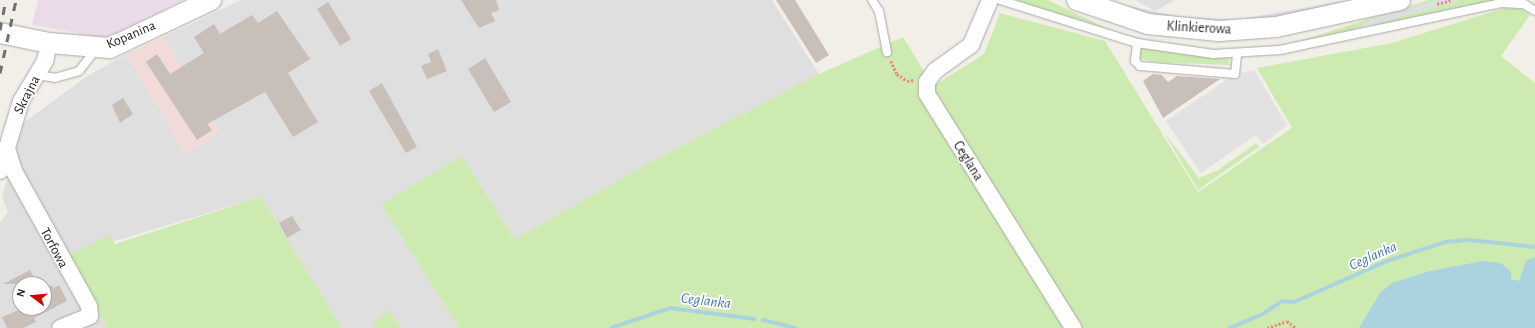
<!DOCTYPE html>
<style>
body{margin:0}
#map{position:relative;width:1535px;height:328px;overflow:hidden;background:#f2efe9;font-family:"Alegreya Sans",sans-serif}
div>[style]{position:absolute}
.residential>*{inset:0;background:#e0dfdf}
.commercial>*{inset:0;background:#f2dad9}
.industrial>*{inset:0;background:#ebdbe8}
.grass>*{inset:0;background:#cdebb0}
.parking>*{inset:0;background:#e2e2e2}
.plaza>*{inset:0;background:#dddde8}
.water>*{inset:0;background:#aad3df}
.stream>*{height:4px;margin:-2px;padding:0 2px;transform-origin:2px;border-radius:2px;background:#aad3df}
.building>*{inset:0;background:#c7bfb8}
.path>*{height:2.5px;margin-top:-1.25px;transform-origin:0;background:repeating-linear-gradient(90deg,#fa8072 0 2px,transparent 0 4px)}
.roads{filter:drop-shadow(0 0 1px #a9a9a9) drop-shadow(0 0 1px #a9a9a9)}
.service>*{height:8px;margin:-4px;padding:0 4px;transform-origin:4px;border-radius:4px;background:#fff}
.minor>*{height:16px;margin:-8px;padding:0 8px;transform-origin:8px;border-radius:8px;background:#fff}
.tertiary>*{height:20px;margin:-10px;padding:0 10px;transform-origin:10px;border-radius:10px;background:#fff}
.rail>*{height:3px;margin-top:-1.5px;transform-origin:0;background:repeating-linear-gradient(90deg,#707070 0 8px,transparent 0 16px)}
span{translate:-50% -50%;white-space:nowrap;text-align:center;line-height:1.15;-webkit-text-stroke:3.5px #fff;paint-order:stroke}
.street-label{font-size:14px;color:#222}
.water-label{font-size:15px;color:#4a7aab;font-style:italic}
.north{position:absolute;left:12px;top:276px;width:40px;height:40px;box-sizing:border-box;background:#fff;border:1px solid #a7a7a7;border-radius:50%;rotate:286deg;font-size:11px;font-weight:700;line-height:16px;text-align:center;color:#222}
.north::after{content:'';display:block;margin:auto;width:14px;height:18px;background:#d40000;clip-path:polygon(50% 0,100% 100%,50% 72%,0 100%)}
</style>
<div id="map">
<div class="residential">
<div style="clip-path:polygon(evenodd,241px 0,772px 0,819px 74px,660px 157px,515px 239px,462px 156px,381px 204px,459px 328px,401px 328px,389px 311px,372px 324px,375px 328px,342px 328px,261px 197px,69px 255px,107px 328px,0 328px,0 223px,8px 212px,2px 197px,23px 123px,89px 75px,126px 54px,186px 154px,220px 131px,163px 37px,241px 0,20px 284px,44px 284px,44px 308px,20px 308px,20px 284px)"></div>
<div style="clip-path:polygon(1135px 0,1175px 0,1155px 11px)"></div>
</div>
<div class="commercial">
<div style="clip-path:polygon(163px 37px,220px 131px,186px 154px,126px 54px)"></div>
</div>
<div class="industrial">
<div style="clip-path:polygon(38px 0,183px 0,106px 38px,32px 25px)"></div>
</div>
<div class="grass">
<div style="clip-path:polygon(1017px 0,1048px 0,1106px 28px,1026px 4px)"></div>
<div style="clip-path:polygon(1429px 0,1439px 0,1371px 20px,1359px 28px,1296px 42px)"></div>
<div style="clip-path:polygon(1460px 0,1494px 0,1373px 26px,1373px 24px)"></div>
<div style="clip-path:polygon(1514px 5px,1530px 15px,1501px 56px,1535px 83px,1535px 328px,459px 328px,381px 204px,462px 156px,515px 239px,660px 157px,819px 74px,903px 37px,933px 86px,984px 54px,1000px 13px,1105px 41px,1198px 192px,1292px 128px,1257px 68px,1392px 43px)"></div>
<div style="clip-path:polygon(1141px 48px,1228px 58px,1230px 65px,1155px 62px,1139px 58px)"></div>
<div style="clip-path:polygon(1163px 131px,1199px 178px,1218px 170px,1256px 143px,1259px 147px,1198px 190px)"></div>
<div style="clip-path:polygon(261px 197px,342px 328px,107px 328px,69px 255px,109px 235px,115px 244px)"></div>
<div style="clip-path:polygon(389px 310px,401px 328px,375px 328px,372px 324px)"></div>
</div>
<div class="parking">
<div style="clip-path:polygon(1254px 70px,1287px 125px,1263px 144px,1256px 135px,1201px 173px,1166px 121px,1235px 74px)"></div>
</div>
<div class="plaza">
<div style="clip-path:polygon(1102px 0,1175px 16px,1235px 20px,1349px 0,1317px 11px,1235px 24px,1154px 16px)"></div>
<div style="clip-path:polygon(1439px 0,1460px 0,1359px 28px,1371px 20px)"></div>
</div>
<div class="water">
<div style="clip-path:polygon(1535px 257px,1535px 328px,1359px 328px,1380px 293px,1392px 283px,1430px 271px,1483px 261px,1501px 263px,1511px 272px,1511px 279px,1519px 281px,1526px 261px)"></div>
</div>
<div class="stream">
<div style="left:763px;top:320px;width:34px;rotate:14deg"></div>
<div style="left:611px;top:328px;width:62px;rotate:-18.7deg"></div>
<div style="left:670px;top:308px;width:85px;rotate:7.5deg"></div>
<div style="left:1230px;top:328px;width:36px;rotate:-23deg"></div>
<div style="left:1263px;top:314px;width:23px;rotate:-34deg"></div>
<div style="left:1282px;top:301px;width:12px;rotate:5deg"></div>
<div style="left:1294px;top:302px;width:102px;rotate:-23.8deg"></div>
<div style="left:1387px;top:261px;width:61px;rotate:-18.1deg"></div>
<div style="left:1445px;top:242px;width:24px;rotate:-5deg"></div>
<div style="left:1469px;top:240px;width:66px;rotate:6.1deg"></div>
</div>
<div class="building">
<div style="clip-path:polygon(461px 0,496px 0,499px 10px,491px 13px,495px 21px,479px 28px)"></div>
<div style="clip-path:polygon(776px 0,795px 0,829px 55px,816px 63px)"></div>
<div style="clip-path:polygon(328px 2px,351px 39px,340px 46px,317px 9px)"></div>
<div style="clip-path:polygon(277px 11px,310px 59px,288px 73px,318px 122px,293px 137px,265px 92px,207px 124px,212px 130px,197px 140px,146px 62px,157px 54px,170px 74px,204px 53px,194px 37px,214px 24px,220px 34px,252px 15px,258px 23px)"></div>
<div style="clip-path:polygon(438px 49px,447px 71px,427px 79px,421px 66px,431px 62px,428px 54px)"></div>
<div style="clip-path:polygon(485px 58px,511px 102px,494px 112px,468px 69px)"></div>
<div style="clip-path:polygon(1153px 74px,1162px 75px,1168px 82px,1177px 76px,1220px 79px,1163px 118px,1143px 81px)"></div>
<div style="clip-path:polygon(382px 83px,417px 147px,406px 153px,369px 91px)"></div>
<div style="clip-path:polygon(123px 98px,133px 114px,120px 123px,112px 105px)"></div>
<div style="clip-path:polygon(292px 216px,301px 230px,287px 238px,279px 223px)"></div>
<div style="clip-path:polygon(30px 270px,37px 284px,3px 284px)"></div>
<div style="clip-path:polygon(52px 285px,53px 288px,59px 285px,67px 301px,34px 318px,36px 322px,23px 328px,7px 328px,2px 317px,24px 308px,44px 308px,44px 289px)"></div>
</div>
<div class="path">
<div style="left:1437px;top:4px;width:16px;rotate:-15deg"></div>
<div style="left:891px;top:61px;width:14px;rotate:65deg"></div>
<div style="left:897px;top:74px;width:12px;rotate:35deg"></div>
<div style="left:907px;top:81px;width:7px;rotate:-8deg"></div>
<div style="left:1267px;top:328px;width:21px;rotate:-19deg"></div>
<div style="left:1287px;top:321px;width:11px;rotate:38deg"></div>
</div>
<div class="roads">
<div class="service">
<div style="left:872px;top:0;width:13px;rotate:58deg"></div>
<div style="left:879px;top:11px;width:42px;rotate:79deg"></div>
<div style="left:1000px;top:0;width:144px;rotate:17.4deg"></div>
<div style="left:1137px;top:43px;width:77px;rotate:8.2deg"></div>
<div style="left:1213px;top:54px;width:67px;rotate:-3.4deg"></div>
<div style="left:1280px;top:50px;width:227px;rotate:-12deg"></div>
<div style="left:1502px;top:3px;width:22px;rotate:3deg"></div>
<div style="left:1524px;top:4px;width:13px;rotate:32deg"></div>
<div style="left:1137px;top:43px;width:18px;rotate:96deg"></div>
<div style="left:1135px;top:61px;width:7px;rotate:45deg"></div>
<div style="left:1140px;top:66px;width:95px;rotate:4.8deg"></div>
<div style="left:1235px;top:74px;width:20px;rotate:-84deg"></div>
<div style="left:37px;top:75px;width:18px;rotate:9deg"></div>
<div style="left:55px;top:78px;width:25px;rotate:-16deg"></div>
<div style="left:79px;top:71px;width:28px;rotate:-52deg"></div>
</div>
<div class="minor">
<div style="left:990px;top:0;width:49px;rotate:112.9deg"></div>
<div style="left:971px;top:45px;width:44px;rotate:144.2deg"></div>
<div style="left:935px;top:71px;width:14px;rotate:126deg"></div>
<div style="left:927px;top:82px;width:12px;rotate:90deg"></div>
<div style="left:927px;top:94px;width:276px;rotate:58deg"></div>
<div style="left:7px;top:149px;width:25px;rotate:72deg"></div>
<div style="left:15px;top:173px;width:152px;rotate:60.9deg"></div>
<div style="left:89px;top:306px;width:10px;rotate:84deg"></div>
<div style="left:90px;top:316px;width:32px;rotate:158deg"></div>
<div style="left:0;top:171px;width:73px;rotate:-73.3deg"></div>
<div style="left:21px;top:101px;width:47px;rotate:-59deg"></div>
<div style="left:45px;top:61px;width:18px;rotate:-77deg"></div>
</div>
<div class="tertiary">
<div style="left:1077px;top:0;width:75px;rotate:18.7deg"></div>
<div style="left:1148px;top:24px;width:71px;rotate:5.6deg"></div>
<div style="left:1219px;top:31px;width:57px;rotate:-4deg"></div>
<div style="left:1276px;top:27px;width:127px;rotate:-12.3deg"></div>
<div style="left:0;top:33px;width:50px;rotate:11.5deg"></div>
<div style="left:49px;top:43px;width:61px;rotate:4.7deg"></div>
<div style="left:110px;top:48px;width:112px;rotate:-25.4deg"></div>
</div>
</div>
<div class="rail">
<div style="left:0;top:30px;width:31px;rotate:-79deg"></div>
<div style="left:0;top:73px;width:75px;rotate:-77.6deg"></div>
</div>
<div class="street-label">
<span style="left:1199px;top:28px;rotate:3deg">Klinkierowa</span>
<span style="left:131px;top:35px;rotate:-23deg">Kopanina</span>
<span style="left:27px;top:95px;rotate:-63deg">Skrajna</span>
<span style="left:968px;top:161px;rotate:58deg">Ceglana</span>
<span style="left:54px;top:248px;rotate:62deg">Torfowa</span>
</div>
<div class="water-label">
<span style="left:1373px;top:256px;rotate:-24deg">Ceglanka</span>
<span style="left:706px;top:301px;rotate:7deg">Ceglanka</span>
</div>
<div class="north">N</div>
</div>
